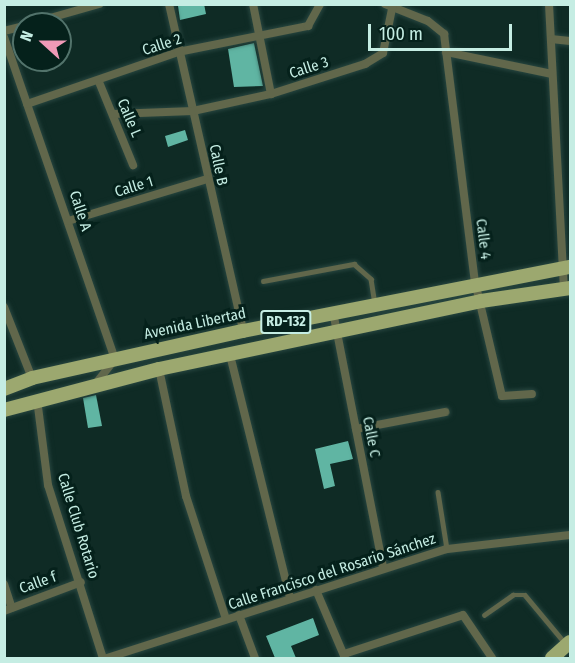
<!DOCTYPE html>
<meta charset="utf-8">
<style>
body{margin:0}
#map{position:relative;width:575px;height:663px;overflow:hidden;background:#0f2b25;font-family:"Fira Sans Condensed",sans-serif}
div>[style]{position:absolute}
.building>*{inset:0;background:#60b5a3}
.roads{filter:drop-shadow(0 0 2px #284640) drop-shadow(0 0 2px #284640)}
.lane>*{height:4.5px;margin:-2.25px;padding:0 2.25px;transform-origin:2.25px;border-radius:2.25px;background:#61674b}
.street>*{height:8px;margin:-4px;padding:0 4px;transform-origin:4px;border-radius:4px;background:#61674b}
.primary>*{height:14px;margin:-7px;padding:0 7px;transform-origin:7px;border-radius:7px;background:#9ca86f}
span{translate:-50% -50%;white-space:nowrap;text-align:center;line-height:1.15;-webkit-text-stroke:6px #05211b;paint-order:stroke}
.shield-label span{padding:2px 4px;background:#05211b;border:2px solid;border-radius:4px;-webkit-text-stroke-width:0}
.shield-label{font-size:14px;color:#c5ede3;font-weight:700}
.street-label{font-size:15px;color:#c5ede3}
.frame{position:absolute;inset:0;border:6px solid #c5ede3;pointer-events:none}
.north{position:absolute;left:12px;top:12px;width:60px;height:60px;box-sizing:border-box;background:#05211b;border:2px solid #52736b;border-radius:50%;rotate:291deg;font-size:16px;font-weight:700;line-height:24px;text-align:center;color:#c5ede3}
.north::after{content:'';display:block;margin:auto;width:21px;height:27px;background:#f09ab7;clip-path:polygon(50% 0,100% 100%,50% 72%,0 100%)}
.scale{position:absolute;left:368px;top:24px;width:144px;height:27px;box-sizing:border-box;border:3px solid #c5ede3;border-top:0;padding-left:8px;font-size:18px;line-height:21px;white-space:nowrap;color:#c5ede3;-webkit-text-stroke:4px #05211b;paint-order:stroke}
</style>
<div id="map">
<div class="building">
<div style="clip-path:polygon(204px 4px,206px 14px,180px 20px,178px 6px)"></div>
<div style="clip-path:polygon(254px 43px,263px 86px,234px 87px,228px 49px)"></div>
<div style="clip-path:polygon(185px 130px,188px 140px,168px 147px,165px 136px)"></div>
<div style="clip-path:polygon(96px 395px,102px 426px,88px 428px,83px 398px)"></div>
<div style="clip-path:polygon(348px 441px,353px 459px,330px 464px,335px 486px,324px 489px,315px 449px)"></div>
<div style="clip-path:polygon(313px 618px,319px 635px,291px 646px,296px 658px,275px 658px,266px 636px)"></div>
</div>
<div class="roads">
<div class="lane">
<div style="left:263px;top:281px;width:93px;rotate:-10.6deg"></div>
<div style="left:354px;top:264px;width:23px;rotate:41deg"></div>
<div style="left:371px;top:279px;width:24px;rotate:81deg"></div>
<div style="left:438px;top:492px;width:58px;rotate:81deg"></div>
<div style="left:484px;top:615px;width:35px;rotate:-35deg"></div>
<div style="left:513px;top:595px;width:12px"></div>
<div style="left:525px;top:595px;width:62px;rotate:50.2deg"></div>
</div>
<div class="street">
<div style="left:169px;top:4px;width:335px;rotate:77.2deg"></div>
<div style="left:253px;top:4px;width:92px;rotate:78.7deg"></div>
<div style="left:385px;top:4px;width:46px;rotate:21.6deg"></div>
<div style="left:428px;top:21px;width:21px;rotate:39deg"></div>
<div style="left:444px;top:34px;width:250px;rotate:82.9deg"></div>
<div style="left:475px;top:282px;width:117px;rotate:76.7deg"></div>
<div style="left:502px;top:396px;width:30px;rotate:-4deg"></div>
<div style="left:549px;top:4px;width:284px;rotate:87deg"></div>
<div style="left:29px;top:24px;width:73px;rotate:-15.9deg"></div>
<div style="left:4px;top:31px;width:21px;rotate:-14deg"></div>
<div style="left:4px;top:37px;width:341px;rotate:71deg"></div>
<div style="left:115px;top:359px;width:31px;rotate:128deg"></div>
<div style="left:551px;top:39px;width:19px;rotate:6deg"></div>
<div style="left:446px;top:52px;width:108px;rotate:11.7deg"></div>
<div style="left:99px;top:82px;width:90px;rotate:67.7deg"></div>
<div style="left:27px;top:104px;width:160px;rotate:-19deg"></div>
<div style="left:178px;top:52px;width:133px;rotate:-11.3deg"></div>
<div style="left:308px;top:26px;width:25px;rotate:-61deg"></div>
<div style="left:113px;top:114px;width:80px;rotate:-2.1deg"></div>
<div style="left:193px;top:111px;width:80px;rotate:-12.3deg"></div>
<div style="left:271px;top:94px;width:99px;rotate:-17.7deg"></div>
<div style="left:365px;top:64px;width:21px;rotate:-31deg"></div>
<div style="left:383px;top:53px;width:50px;rotate:-78.5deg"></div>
<div style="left:68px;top:221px;width:145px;rotate:-16.8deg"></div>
<div style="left:4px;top:307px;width:76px;rotate:68.5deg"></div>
<div style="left:333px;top:312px;width:261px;rotate:78.9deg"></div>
<div style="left:230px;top:355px;width:250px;rotate:76.1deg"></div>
<div style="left:159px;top:369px;width:130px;rotate:78deg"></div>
<div style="left:186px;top:496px;width:129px;rotate:72deg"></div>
<div style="left:37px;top:399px;width:87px;rotate:82.7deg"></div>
<div style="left:48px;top:485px;width:182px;rotate:72.4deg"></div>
<div style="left:356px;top:429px;width:91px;rotate:-10.8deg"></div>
<div style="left:4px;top:584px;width:25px;rotate:72deg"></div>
<div style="left:316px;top:590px;width:74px;rotate:66.9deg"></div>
<div style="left:4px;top:611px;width:82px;rotate:-20.6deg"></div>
<div style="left:239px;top:615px;width:46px;rotate:69.6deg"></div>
<div style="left:344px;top:654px;width:125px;rotate:-18.1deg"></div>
<div style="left:463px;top:615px;width:52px;rotate:56deg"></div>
<div style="left:107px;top:658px;width:357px;rotate:-17.8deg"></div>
<div style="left:447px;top:549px;width:124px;rotate:-6.5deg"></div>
</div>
<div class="primary">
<div style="left:4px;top:389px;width:30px;rotate:-21deg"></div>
<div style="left:32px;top:378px;width:216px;rotate:-12.6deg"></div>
<div style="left:243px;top:331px;width:333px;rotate:-11.1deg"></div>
<div style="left:4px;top:410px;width:160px;rotate:-14.8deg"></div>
<div style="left:159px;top:369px;width:329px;rotate:-11.9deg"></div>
<div style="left:481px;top:301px;width:90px;rotate:-8.3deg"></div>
<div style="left:552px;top:658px;width:24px;rotate:-42deg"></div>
</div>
</div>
<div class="shield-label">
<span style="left:286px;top:322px">RD-132</span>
</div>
<div class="street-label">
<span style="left:162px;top:45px;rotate:-18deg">Calle 2</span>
<span style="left:309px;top:68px;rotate:-18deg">Calle 3</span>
<span style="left:129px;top:118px;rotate:67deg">Calle L</span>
<span style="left:218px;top:165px;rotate:78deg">Calle B</span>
<span style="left:134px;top:187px;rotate:-17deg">Calle 1</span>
<span style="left:80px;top:211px;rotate:72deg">Calle A</span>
<span style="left:483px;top:239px;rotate:83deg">Calle 4</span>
<span style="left:195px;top:324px;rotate:-12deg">Avenida Libertad</span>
<span style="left:371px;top:437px;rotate:79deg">Calle C</span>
<span style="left:78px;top:526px;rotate:73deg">Calle Club Rotario</span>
<span style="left:332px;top:572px;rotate:-18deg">Calle Francisco del Rosario Sánchez</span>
<span style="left:38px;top:583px;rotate:-20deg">Calle f</span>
</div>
<div class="frame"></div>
<div class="north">N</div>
<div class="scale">100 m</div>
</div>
